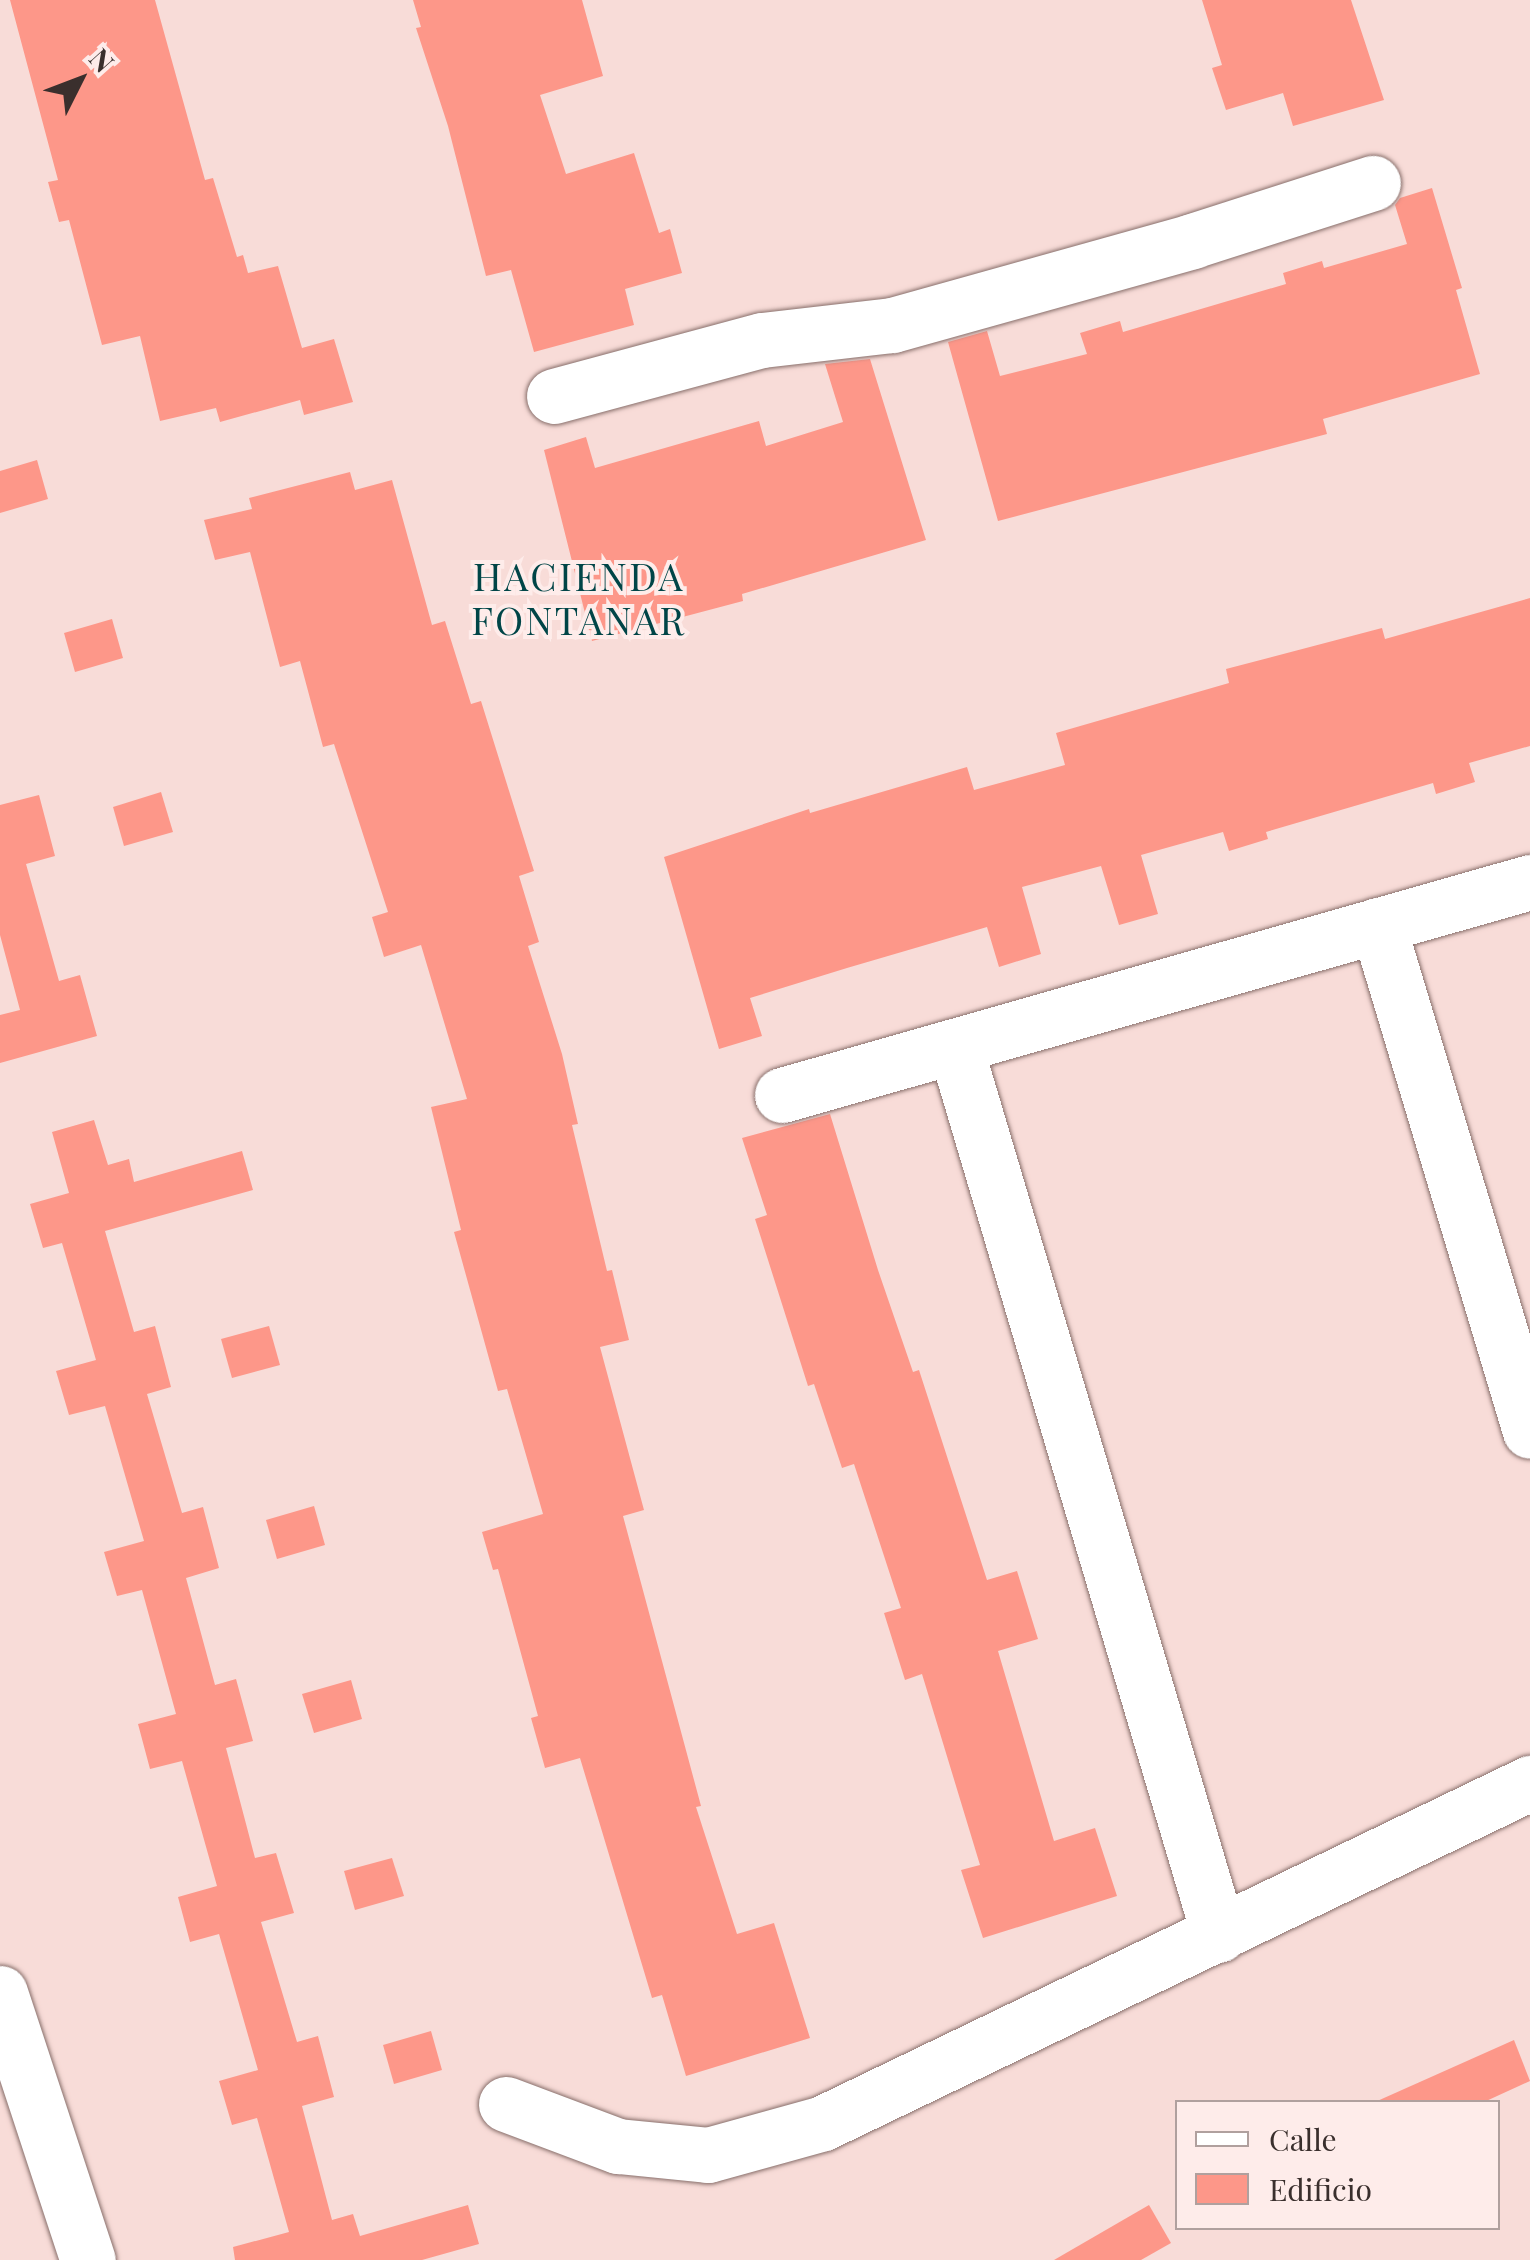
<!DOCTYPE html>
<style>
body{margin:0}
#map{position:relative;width:1530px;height:2260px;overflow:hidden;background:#f8dcd8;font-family:"Playfair Display",serif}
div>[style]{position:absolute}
.building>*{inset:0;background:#fd9789}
.roads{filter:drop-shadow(0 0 2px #886f6b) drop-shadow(0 0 2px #886f6b)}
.minor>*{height:55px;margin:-27.5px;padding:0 27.5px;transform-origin:27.5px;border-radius:27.5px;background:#fff}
span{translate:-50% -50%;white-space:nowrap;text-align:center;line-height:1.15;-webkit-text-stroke:8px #feecea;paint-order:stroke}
.neighbourhood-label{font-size:38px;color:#004547;letter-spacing:2.5px}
.legend{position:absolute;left:1175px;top:2100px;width:325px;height:130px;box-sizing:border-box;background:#feecea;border:2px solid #b0a09e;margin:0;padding:12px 18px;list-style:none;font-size:30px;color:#3a2f2d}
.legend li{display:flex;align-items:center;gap:20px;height:50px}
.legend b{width:50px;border:2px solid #b0a09e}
.north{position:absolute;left:30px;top:30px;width:100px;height:100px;-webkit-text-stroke:8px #feecea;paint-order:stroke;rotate:48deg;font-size:28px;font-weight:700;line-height:40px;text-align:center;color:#3a2f2d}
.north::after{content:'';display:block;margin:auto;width:35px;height:45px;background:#3a2f2d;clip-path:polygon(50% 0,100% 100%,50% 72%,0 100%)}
</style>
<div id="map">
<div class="building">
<div style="clip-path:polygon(10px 0,155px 0,205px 180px,213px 178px,237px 257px,243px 255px,248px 273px,278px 266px,302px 348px,334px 339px,353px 402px,304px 415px,300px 400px,220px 422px,216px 408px,160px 421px,140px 336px,102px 345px,69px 220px,59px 222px,48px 182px,58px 180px)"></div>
<div style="clip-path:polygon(413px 0,582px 0,603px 76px,540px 95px,566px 174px,634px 153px,659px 233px,670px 229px,682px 273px,625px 289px,634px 325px,534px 352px,511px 270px,486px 276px,448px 126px,416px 28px,421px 27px)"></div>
<div style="clip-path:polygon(1202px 0,1351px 0,1384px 100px,1293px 126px,1283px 93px,1226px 110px,1212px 68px,1222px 65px)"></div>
<div style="clip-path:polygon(1432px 188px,1462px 288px,1456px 290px,1480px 374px,1323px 419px,1327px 434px,998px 521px,948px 342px,987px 331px,1000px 376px,1087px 354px,1080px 333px,1120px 321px,1123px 332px,1286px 284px,1283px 273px,1322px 261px,1324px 268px,1407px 244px,1395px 205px,1400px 198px)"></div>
<div style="clip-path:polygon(870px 359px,926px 540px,742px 594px,743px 601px,592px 641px,544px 450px,586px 437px,595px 468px,759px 421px,766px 446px,843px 422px,825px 364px)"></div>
<div style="clip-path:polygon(37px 460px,48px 499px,0 513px,0 471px)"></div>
<div style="clip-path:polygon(350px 472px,355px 490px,392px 480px,432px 625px,445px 621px,471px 704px,481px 701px,534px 871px,519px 876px,539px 942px,528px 946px,562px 1054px,578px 1124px,572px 1125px,607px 1271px,612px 1270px,629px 1340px,600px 1347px,644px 1510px,623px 1516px,701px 1806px,696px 1807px,737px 1934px,774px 1923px,810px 2038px,686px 2076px,662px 1995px,652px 1998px,580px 1758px,545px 1768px,531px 1718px,538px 1716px,498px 1569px,493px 1570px,482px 1532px,543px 1514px,507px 1389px,498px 1391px,454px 1232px,461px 1230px,431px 1107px,467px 1099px,421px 945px,384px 957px,372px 917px,388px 912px,334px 744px,323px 747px,300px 661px,280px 667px,250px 552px,215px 560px,204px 520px,252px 509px,249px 498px)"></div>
<div style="clip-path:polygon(1530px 598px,1530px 746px,1469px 763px,1475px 782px,1436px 794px,1433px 783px,1266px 832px,1268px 839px,1229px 851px,1223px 832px,1141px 855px,1158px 914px,1119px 925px,1101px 866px,1022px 887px,1041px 954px,999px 967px,987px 927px,847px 968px,750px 998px,762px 1036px,719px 1049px,664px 857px,809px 809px,810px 813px,967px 767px,974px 790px,1065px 765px,1056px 733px,1229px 683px,1226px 669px,1382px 628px,1385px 639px)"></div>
<div style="clip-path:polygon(112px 619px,123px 658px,75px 672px,64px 633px)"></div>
<div style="clip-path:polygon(161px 792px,173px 832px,124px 846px,113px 807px)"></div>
<div style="clip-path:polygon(39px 795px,55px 856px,26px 864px,59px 981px,80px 975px,97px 1036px,0 1063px,0 1015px,20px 1010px,0 935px,0 805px)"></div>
<div style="clip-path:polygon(830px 1114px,878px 1270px,913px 1372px,919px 1370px,987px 1580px,1017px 1571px,1038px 1639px,998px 1651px,1054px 1841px,1095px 1828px,1117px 1896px,983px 1938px,961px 1870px,980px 1865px,922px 1674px,905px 1680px,884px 1613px,901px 1608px,854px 1464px,842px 1468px,814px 1384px,808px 1386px,755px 1219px,767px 1215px,742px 1138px)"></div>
<div style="clip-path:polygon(94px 1120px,108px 1165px,129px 1159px,134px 1182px,242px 1151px,253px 1190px,105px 1231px,134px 1332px,155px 1326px,171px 1387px,147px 1394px,182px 1513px,203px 1507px,219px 1568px,186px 1578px,215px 1685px,236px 1679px,253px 1741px,226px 1748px,255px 1858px,276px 1853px,294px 1913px,261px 1922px,297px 2042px,318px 2036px,334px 2097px,302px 2106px,332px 2220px,353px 2214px,360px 2236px,468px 2205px,479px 2244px,422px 2260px,235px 2260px,233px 2247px,289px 2232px,257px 2118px,232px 2125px,219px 2081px,258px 2070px,219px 1934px,190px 1942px,178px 1897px,217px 1886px,182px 1761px,150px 1769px,138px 1724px,176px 1714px,142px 1590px,117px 1596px,104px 1552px,144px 1541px,105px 1406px,69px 1415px,56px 1371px,96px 1360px,62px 1243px,43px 1248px,30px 1204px,69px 1193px,52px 1132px)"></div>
<div style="clip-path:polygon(269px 1326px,280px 1365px,232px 1378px,221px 1339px)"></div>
<div style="clip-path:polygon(314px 1506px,325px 1545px,277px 1559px,266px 1520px)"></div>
<div style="clip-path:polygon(351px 1680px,362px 1719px,314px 1733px,302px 1694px)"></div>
<div style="clip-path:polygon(392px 1858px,404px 1896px,355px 1910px,344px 1871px)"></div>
<div style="clip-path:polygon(431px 2031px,442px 2070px,394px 2084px,383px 2045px)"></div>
<div style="clip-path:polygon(1514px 2040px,1530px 2081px,1484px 2102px,1375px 2102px)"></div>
<div style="clip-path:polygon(1149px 2205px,1171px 2243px,1141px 2260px,1054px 2260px)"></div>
</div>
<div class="roads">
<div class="minor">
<div style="left:554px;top:396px;width:215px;rotate:-15.1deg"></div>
<div style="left:762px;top:340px;width:131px;rotate:-6.6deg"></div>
<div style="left:892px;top:325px;width:312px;rotate:-15.6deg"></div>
<div style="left:1192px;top:241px;width:190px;rotate:-17.8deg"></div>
<div style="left:1378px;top:925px;width:528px;rotate:73.28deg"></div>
<div style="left:955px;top:1046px;width:927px;rotate:73.46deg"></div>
<div style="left:782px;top:1095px;width:778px;rotate:-15.89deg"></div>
<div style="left:0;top:1993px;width:281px;rotate:71.8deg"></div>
<div style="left:506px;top:2104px;width:120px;rotate:20.6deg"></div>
<div style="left:618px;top:2146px;width:90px;rotate:5.7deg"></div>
<div style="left:708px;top:2155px;width:119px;rotate:-15.5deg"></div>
<div style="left:823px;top:2123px;width:785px;rotate:-25.68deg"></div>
</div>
</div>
<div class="neighbourhood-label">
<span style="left:579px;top:598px">HACIENDA<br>FONTANAR</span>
</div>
<ul class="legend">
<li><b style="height:12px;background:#fff"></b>Calle</li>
<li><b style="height:28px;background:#fd9789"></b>Edificio</li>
</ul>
<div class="north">N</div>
</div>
